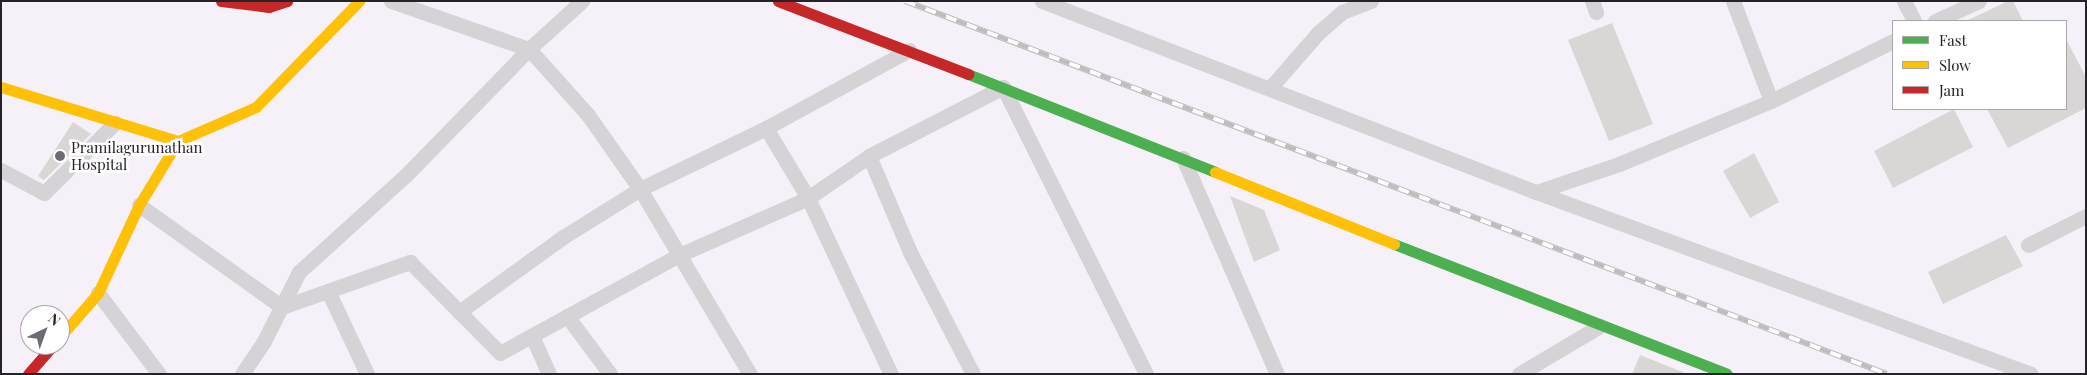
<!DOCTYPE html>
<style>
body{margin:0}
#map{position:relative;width:2087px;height:375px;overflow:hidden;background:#f6f0f8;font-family:"Playfair Display",serif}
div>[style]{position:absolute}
.building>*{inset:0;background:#dbd6d6}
.street>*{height:15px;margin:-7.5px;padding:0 7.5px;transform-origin:7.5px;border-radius:7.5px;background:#d5d3d5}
.fast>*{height:11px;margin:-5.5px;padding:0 5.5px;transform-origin:5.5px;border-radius:5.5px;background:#4caf50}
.slow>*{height:11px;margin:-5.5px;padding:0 5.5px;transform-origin:5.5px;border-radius:5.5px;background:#ffc107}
.jam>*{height:11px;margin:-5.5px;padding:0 5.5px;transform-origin:5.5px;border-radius:5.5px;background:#c62828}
.rail>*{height:5.5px;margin-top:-2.75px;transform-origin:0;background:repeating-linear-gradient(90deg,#fefefe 0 11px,#bebdbe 0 22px);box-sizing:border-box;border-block:1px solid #bebdbe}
.dots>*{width:14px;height:14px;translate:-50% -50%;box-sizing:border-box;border:2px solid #fefefe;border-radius:50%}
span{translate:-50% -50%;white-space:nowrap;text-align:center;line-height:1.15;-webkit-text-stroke:5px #fefefe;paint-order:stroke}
.poi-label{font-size:15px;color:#262228}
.left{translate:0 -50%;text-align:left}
.frame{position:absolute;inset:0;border:2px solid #262228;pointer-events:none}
.legend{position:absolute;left:1892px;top:20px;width:175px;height:90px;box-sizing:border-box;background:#fefefe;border:1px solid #a8a6a8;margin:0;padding:6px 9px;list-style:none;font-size:15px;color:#262228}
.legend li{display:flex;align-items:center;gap:10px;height:25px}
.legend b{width:25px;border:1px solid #a8a6a8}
.north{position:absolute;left:20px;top:305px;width:50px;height:50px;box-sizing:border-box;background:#fefefe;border:1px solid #a8a6a8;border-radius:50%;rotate:42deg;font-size:14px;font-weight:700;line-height:20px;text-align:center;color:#262228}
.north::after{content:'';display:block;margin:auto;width:18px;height:22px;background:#6f6a71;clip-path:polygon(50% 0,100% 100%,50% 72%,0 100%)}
</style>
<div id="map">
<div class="building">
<div style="clip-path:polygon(2008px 1px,2013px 1px,2023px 21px,1966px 21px)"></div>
<div style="clip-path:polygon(1612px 23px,1653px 124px,1609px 141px,1568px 40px)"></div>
<div style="clip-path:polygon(2066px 39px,2086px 77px,2086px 108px,2008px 148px,1987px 109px,2066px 109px)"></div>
<div style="clip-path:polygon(1954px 109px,1973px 147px,1893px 188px,1874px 151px)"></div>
<div style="clip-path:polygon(73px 122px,91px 134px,44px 180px,38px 176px)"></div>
<div style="clip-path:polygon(1754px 153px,1779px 202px,1750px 218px,1723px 171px)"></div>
<div style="clip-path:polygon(1230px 196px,1264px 210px,1280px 250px,1254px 262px)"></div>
<div style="clip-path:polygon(2006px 235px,2023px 266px,1943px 304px,1928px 272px)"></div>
<div style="clip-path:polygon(1640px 355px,1685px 373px,1685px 374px,1632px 374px)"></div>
</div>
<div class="street">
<div style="left:391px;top:1px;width:146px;rotate:19.2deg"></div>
<div style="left:529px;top:49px;width:89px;rotate:48.2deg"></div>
<div style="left:588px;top:115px;width:90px;rotate:54.9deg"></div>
<div style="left:640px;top:189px;width:215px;rotate:59.3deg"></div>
<div style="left:1042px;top:1px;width:530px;rotate:21.14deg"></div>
<div style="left:1536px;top:192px;width:527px;rotate:20.19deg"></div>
<div style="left:1592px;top:1px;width:12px;rotate:70deg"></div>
<div style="left:1733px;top:1px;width:107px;rotate:69.2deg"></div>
<div style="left:1904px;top:1px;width:22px;rotate:63deg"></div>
<div style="left:1935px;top:21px;width:48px;rotate:-24.4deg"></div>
<div style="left:1270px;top:88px;width:73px;rotate:-48.9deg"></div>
<div style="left:1318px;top:33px;width:32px;rotate:-41deg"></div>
<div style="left:1342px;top:12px;width:31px;rotate:-21deg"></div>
<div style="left:766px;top:128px;width:82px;rotate:59deg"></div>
<div style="left:808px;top:198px;width:195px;rotate:64.8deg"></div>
<div style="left:869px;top:156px;width:104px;rotate:66.9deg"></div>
<div style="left:910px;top:252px;width:137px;rotate:62.7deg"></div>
<div style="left:1183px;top:158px;width:236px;rotate:66.5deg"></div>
<div style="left:1px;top:170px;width:49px;rotate:28.1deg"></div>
<div style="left:44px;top:193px;width:100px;rotate:-44.6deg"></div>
<div style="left:1536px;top:192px;width:88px;rotate:-18.6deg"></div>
<div style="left:1619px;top:164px;width:165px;rotate:-22.5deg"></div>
<div style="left:1771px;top:101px;width:136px;rotate:-26.2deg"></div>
<div style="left:139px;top:205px;width:176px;rotate:35.5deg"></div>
<div style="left:282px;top:307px;width:136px;rotate:-19.4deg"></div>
<div style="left:410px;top:262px;width:128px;rotate:45.3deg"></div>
<div style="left:500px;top:353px;width:204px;rotate:-28.7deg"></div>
<div style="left:679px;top:255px;width:141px;rotate:-23.8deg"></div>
<div style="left:808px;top:198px;width:74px;rotate:-34.5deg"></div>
<div style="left:869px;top:156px;width:151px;rotate:-27.2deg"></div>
<div style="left:1003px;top:87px;width:321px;rotate:63.5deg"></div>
<div style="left:2028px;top:245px;width:65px;rotate:-26.6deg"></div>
<div style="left:328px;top:291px;width:92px;rotate:64.8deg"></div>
<div style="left:98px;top:293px;width:101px;rotate:53deg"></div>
<div style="left:459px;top:312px;width:128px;rotate:-35.8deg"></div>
<div style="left:563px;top:237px;width:91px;rotate:-31.9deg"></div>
<div style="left:640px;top:189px;width:140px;rotate:-25.8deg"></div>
<div style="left:766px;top:128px;width:163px;rotate:-28.6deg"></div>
<div style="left:567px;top:316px;width:72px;rotate:53.4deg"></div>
<div style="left:532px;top:336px;width:42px;rotate:65.9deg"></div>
<div style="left:242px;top:374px;width:37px;rotate:-56deg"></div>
<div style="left:263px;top:343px;width:80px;rotate:-63.1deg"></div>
<div style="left:299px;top:272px;width:144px;rotate:-42.2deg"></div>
<div style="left:406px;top:175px;width:176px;rotate:-45.7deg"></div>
<div style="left:529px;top:49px;width:72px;rotate:-42.2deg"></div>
<div style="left:1519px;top:374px;width:94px;rotate:-30.7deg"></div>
</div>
<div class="fast">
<div style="left:968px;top:74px;width:266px;rotate:21.6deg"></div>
<div style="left:1394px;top:244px;width:357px;rotate:21.3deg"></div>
</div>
<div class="slow">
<div style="left:1px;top:87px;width:185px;rotate:17deg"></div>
<div style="left:178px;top:141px;width:85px;rotate:-23.6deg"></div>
<div style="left:256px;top:107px;width:148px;rotate:-45.8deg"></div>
<div style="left:1215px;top:172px;width:193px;rotate:21.9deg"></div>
<div style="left:60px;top:337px;width:58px;rotate:-49.2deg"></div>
<div style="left:98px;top:293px;width:97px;rotate:-65deg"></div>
<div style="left:139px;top:205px;width:75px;rotate:-58.6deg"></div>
</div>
<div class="jam">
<div style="left:221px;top:1px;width:48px;rotate:7.1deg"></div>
<div style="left:269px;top:7px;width:19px;rotate:-18deg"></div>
<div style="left:778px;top:1px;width:204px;rotate:21deg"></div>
<div style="left:28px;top:374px;width:38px;rotate:-49deg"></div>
</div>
<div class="rail">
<div style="left:905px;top:1px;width:1050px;rotate:20.8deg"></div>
</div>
<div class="dots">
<div style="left:60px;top:156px;background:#6f6a71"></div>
</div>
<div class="poi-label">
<span class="left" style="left:71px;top:156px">Pramilagurunathan<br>Hospital</span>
</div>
<div class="frame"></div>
<ul class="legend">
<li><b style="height:6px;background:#4caf50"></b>Fast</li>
<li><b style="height:6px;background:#ffc107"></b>Slow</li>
<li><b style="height:6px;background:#c62828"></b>Jam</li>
</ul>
<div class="north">N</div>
</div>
